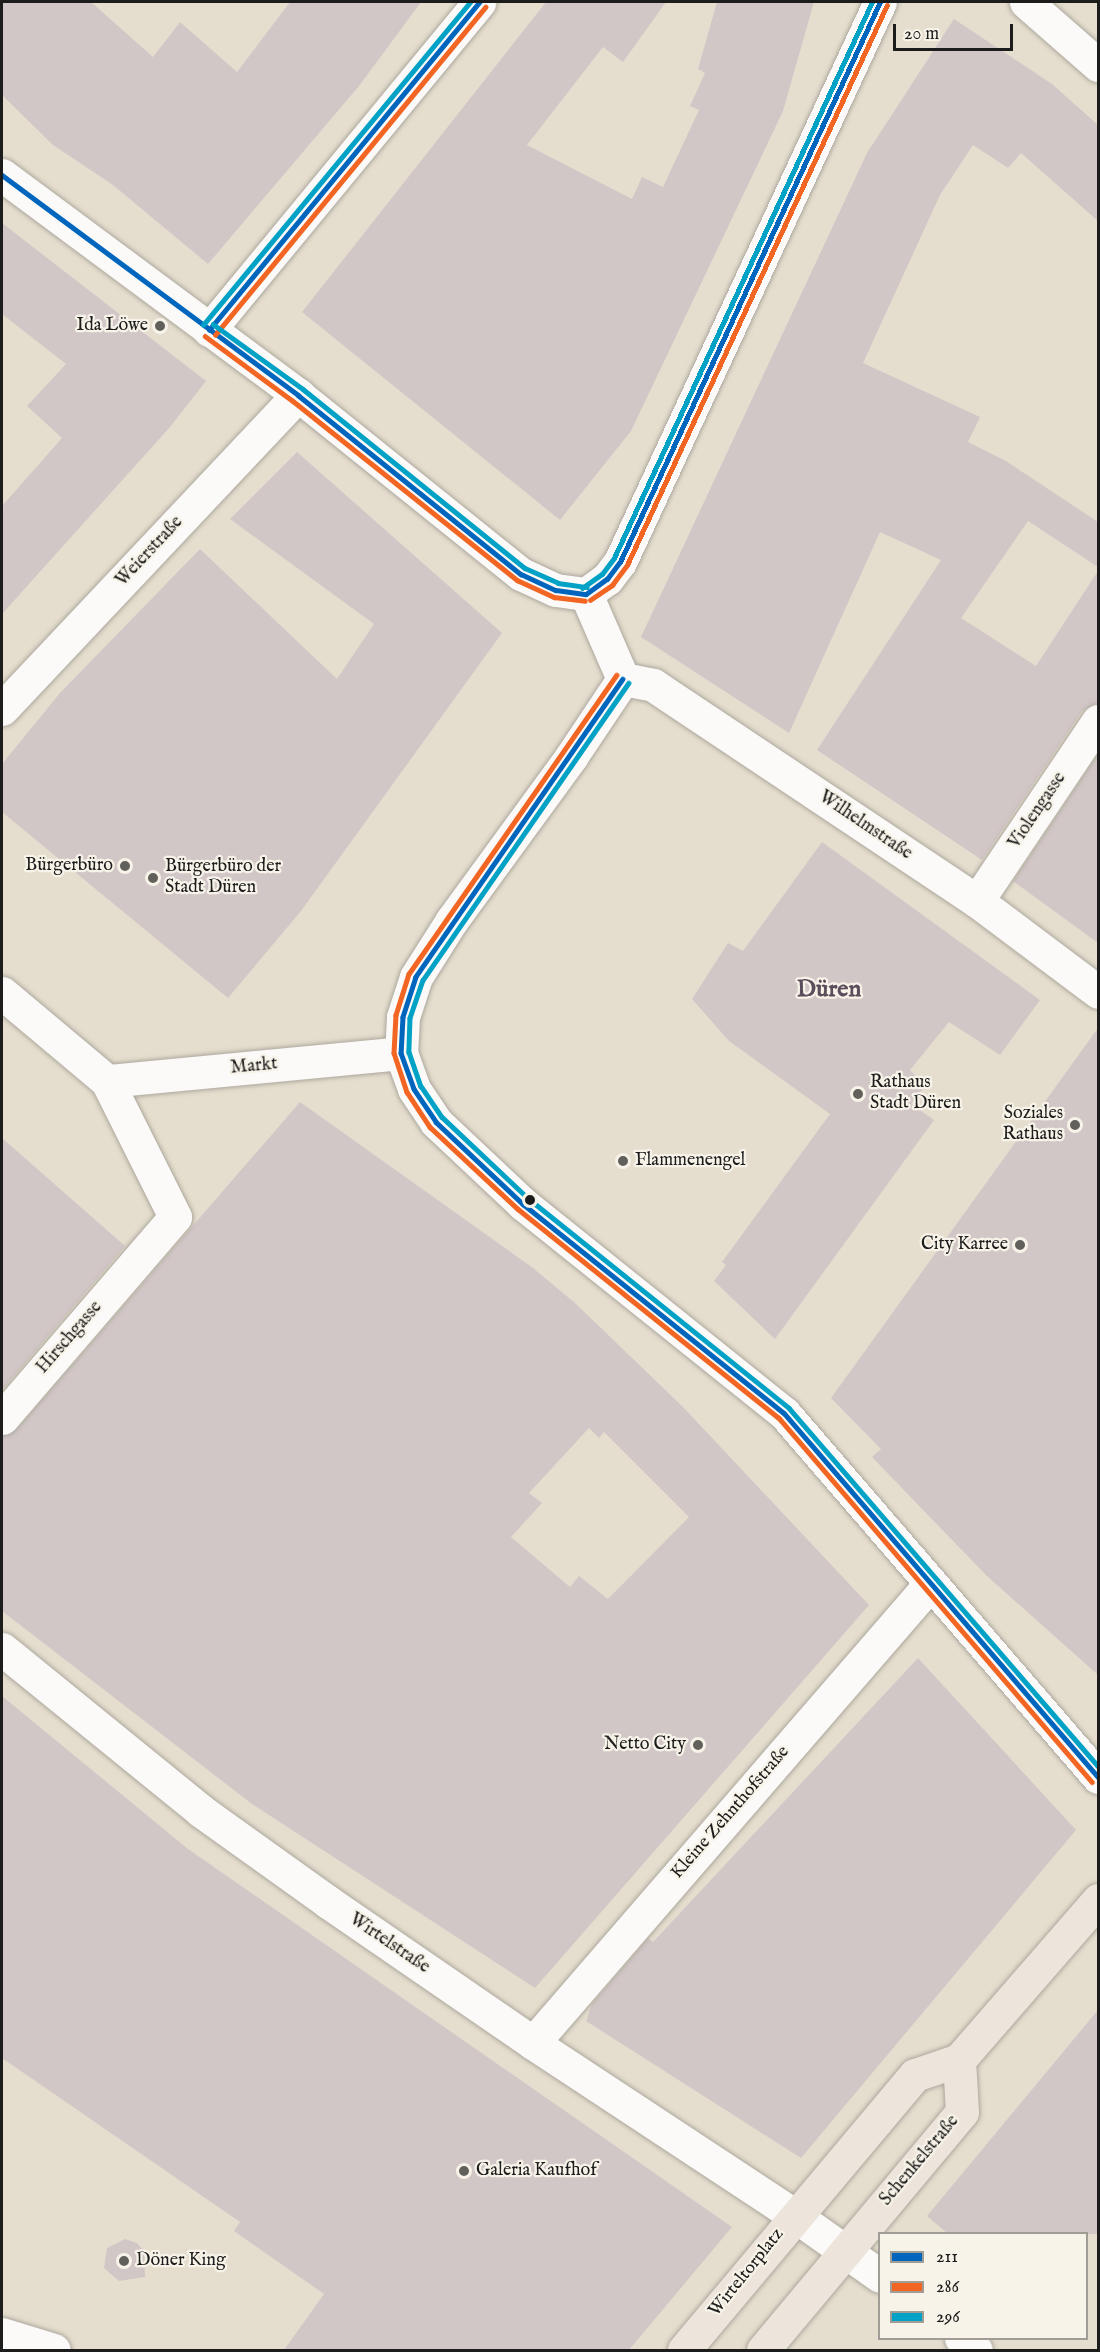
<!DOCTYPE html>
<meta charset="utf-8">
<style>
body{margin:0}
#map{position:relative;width:1100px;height:2352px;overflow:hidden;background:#e5dece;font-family:"IM FELL English",serif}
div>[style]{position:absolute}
.building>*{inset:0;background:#d2c7c7}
.roads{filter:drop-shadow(0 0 2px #ada89e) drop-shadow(0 0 2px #ada89e)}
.minor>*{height:33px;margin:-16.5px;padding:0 16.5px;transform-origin:16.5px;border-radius:16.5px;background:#fbfaf8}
.major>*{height:33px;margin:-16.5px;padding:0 16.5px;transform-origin:16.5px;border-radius:16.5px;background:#ede5dc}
.bus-1>*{height:4.5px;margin:-2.25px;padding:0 2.25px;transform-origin:2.25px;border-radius:2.25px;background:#0065bd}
.bus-2>*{height:4.5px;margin:-2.25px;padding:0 2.25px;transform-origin:2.25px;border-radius:2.25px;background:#f26522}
.bus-3>*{height:4.5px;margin:-2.25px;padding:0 2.25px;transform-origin:2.25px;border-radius:2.25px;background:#01a2c5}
.dots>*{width:16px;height:16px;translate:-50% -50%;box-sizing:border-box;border:3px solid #f7f3e8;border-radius:50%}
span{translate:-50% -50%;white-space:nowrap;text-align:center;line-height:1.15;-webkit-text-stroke:4.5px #f7f3e8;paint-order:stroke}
.poi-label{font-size:18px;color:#1c1c1c}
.right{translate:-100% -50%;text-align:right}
.left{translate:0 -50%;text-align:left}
.street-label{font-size:18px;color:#1c1c1c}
.district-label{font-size:24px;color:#5b4d5b;font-weight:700}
.frame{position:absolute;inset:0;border:3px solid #1c1c1c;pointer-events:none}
.legend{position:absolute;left:878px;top:2232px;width:210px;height:108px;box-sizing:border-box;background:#f7f3e8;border:2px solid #9f9d96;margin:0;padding:8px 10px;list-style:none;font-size:18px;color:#1c1c1c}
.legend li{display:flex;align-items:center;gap:12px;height:30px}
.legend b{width:30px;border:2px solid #9f9d96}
.scale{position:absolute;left:893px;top:24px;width:120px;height:27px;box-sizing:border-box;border:3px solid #1c1c1c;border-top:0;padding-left:8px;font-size:18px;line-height:21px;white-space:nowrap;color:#1c1c1c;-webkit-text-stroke:4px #f7f3e8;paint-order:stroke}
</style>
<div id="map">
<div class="building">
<div style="clip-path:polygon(2px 2px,91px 2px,153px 57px,180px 22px,237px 72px,290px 2px,421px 2px,359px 86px,208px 264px,113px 185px,53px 145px,2px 95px)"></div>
<div style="clip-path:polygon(546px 2px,666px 2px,623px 62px,603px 47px,527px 145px,632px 199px,642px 177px,663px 187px,699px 110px,690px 106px,705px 73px,698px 69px,717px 2px,814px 2px,783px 111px,631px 431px,560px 520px,302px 312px)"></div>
<div style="clip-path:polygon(954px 19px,1052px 84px,1098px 125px,1098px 221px,1021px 153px,1008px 168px,973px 145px,940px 195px,863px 363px,980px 417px,968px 442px,1006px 461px,1098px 522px,1098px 567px,1028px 521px,961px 618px,1036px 666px,1098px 571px,1098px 702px,1082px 711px,982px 860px,817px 750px,941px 560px,880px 532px,789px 733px,641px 637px,867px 153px)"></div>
<div style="clip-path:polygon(2px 223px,206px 381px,170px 427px,2px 614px,2px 506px,62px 438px,27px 406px,66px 364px,2px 314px)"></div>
<div style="clip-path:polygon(297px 452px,502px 633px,301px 911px,228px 998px,2px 812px,2px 764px,60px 693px,200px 549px,337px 679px,374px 624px,230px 519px)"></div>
<div style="clip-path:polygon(1098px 754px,1098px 943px,1013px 881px)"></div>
<div style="clip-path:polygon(822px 842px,1040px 1000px,1000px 1055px,949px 1022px,910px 1070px,925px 1086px,911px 1104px,934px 1120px,775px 1339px,714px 1281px,726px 1265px,722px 1262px,830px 1114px,729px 1041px,692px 999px,728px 943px,743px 951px)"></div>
<div style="clip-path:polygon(1098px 1028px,1098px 1675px,987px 1576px,924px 1511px,872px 1457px,881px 1449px,831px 1398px)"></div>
<div style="clip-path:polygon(evenodd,300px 1102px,533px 1268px,575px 1303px,683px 1407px,869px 1605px,535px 1988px,252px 1804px,2px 1611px,2px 1436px,16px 1430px,300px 1102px,589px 1428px,599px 1438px,604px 1432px,689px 1517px,608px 1599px,579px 1576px,570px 1587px,511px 1537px,542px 1503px,529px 1493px,589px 1428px)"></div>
<div style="clip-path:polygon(2px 1138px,125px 1246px,2px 1390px)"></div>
<div style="clip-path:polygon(918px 1658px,1076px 1830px,801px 2158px,586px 2021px,592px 2004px,648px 1938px,653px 1942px)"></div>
<div style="clip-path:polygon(2px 1696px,188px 1849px,732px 2227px,629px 2350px,284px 2350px,324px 2294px,234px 2231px,240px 2222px,2px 2058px)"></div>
<div style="clip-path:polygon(1098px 2010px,1098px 2234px,948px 2234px,927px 2216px)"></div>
<div style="clip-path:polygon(125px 2239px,137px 2243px,144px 2251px,145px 2277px,119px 2281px,104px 2268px,107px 2248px)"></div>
</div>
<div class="roads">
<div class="minor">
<div style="left:1026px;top:2px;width:96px;rotate:41.2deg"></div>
<div style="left:2px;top:175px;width:369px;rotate:36.6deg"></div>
<div style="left:298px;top:395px;width:286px;rotate:38.8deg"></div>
<div style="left:521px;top:574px;width:38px;rotate:25deg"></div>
<div style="left:556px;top:590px;width:30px;rotate:8deg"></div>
<div style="left:209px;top:330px;width:425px;rotate:-50.5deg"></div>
<div style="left:586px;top:594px;width:26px;rotate:-36deg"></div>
<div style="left:607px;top:579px;width:21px;rotate:-53deg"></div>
<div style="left:620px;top:562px;width:617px;rotate:-65.1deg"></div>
<div style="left:586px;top:594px;width:93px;rotate:66.5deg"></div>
<div style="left:623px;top:679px;width:94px;rotate:123.7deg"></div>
<div style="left:571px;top:757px;width:202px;rotate:126.1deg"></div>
<div style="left:452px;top:920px;width:67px;rotate:122.3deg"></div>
<div style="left:416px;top:977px;width:42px;rotate:108deg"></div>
<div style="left:403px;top:1017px;width:36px;rotate:93deg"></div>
<div style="left:401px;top:1053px;width:38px;rotate:70deg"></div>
<div style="left:414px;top:1089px;width:40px;rotate:56deg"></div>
<div style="left:436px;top:1122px;width:120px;rotate:43.3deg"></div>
<div style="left:523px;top:1204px;width:334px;rotate:38.7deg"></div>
<div style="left:784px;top:1413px;width:481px;rotate:49.2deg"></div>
<div style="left:623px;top:679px;width:31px;rotate:11deg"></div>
<div style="left:653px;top:685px;width:389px;rotate:33.7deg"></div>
<div style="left:977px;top:901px;width:151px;rotate:36.9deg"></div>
<div style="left:2px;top:709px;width:432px;rotate:-46.7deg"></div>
<div style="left:977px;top:901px;width:217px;rotate:-56.1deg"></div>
<div style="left:2px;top:993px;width:137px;rotate:40deg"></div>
<div style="left:107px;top:1081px;width:152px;rotate:63.4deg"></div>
<div style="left:175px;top:1217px;width:265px;rotate:130.7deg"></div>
<div style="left:107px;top:1081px;width:295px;rotate:-5.4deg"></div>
<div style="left:2px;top:1649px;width:257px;rotate:39.1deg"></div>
<div style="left:201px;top:1811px;width:156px;rotate:35.6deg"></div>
<div style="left:328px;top:1902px;width:249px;rotate:34.5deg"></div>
<div style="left:533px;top:2043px;width:313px;rotate:33.4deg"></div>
<div style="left:794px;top:2215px;width:105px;rotate:35.3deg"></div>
<div style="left:533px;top:2043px;width:607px;rotate:-49.14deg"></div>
<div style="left:2px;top:2334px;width:54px;rotate:17.1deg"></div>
<div style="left:961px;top:2338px;width:19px;rotate:39deg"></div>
</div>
<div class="major">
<div style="left:684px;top:2350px;width:359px;rotate:-50deg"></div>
<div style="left:915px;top:2075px;width:46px;rotate:-18.8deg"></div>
<div style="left:959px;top:2060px;width:212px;rotate:-49deg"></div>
<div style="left:763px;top:2350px;width:310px;rotate:-50.1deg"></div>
<div style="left:962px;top:2112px;width:52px;rotate:-93.3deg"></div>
</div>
</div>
<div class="bus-1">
<div style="left:2px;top:175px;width:369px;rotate:36.6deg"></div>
<div style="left:298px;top:395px;width:286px;rotate:38.8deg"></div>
<div style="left:521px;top:574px;width:38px;rotate:25deg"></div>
<div style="left:556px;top:590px;width:30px;rotate:8deg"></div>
<div style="left:209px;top:330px;width:425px;rotate:-50.5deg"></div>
<div style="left:586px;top:594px;width:26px;rotate:-36deg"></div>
<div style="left:607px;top:579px;width:21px;rotate:-53deg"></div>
<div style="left:620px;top:562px;width:617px;rotate:-65.1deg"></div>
<div style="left:623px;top:679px;width:363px;rotate:124.8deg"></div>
<div style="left:416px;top:977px;width:42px;rotate:108deg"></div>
<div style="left:403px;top:1017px;width:36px;rotate:93deg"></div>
<div style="left:401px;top:1053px;width:38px;rotate:70deg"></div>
<div style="left:414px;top:1089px;width:40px;rotate:56deg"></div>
<div style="left:436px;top:1122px;width:120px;rotate:43.3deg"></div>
<div style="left:523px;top:1204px;width:334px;rotate:38.7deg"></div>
<div style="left:784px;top:1413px;width:481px;rotate:49.2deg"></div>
</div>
<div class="bus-2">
<div style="left:215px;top:335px;width:425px;rotate:-50.5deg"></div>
<div style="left:205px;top:336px;width:109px;rotate:36.5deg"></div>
<div style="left:293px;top:401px;width:287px;rotate:38.6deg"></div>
<div style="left:517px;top:580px;width:41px;rotate:24.7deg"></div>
<div style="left:554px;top:597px;width:31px;rotate:7deg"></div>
<div style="left:590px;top:600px;width:27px;rotate:-34deg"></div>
<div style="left:612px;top:585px;width:25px;rotate:-53deg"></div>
<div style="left:627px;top:565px;width:617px;rotate:-65.1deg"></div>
<div style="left:617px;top:675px;width:364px;rotate:124.8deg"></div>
<div style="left:409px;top:974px;width:43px;rotate:107.6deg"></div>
<div style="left:396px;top:1015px;width:38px;rotate:93deg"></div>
<div style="left:394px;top:1053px;width:41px;rotate:71.6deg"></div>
<div style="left:407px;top:1092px;width:42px;rotate:56.7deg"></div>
<div style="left:430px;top:1127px;width:120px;rotate:43deg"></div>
<div style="left:518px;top:1209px;width:334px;rotate:38.7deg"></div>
<div style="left:779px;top:1418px;width:480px;rotate:49.3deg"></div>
</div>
<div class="bus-3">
<div style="left:213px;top:324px;width:111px;rotate:35.8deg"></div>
<div style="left:303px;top:389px;width:285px;rotate:38.9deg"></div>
<div style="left:525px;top:568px;width:36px;rotate:24deg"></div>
<div style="left:558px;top:583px;width:29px;rotate:8deg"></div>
<div style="left:203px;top:325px;width:419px;rotate:-50.4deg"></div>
<div style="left:582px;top:588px;width:24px;rotate:-35deg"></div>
<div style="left:602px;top:574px;width:20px;rotate:-53deg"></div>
<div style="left:614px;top:558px;width:613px;rotate:-65.11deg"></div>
<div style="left:629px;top:683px;width:361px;rotate:124.7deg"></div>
<div style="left:423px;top:980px;width:40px;rotate:108.9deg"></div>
<div style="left:410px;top:1018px;width:34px;rotate:92deg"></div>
<div style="left:409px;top:1052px;width:36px;rotate:71deg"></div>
<div style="left:421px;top:1086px;width:37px;rotate:56deg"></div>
<div style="left:442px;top:1117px;width:118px;rotate:43.3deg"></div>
<div style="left:528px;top:1198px;width:335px;rotate:38.8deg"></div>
<div style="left:789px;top:1408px;width:473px;rotate:49.2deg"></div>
</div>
<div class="dots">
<div style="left:160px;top:326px;background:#62605a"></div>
<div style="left:125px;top:866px;background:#62605a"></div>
<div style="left:153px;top:878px;background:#62605a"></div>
<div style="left:858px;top:1094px;background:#62605a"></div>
<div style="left:1075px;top:1125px;background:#62605a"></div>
<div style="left:623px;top:1161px;background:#62605a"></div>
<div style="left:530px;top:1200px;background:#1c1c1c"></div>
<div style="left:1020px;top:1245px;background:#62605a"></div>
<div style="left:698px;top:1745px;background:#62605a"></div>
<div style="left:464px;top:2171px;background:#62605a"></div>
<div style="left:124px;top:2261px;background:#62605a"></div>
</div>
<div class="poi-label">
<span class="right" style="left:148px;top:326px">Ida Löwe</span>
<span class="right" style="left:113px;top:866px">Bürgerbüro</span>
<span class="left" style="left:165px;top:878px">Bürgerbüro der<br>Stadt Düren</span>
<span class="left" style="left:870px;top:1094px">Rathaus<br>Stadt Düren</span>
<span class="right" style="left:1063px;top:1125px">Soziales<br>Rathaus</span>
<span class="left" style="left:635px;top:1161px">Flammenengel</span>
<span class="right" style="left:1008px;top:1245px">City Karree</span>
<span class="right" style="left:686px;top:1745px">Netto City</span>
<span class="left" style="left:476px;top:2171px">Galeria Kaufhof</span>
<span class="left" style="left:136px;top:2261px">Döner King</span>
</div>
<div class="street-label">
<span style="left:150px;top:552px;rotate:-47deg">Weierstraße</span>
<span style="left:1038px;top:811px;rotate:-56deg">Violengasse</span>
<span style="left:865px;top:826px;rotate:34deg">Wilhelmstraße</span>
<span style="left:254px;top:1067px;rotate:-5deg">Markt</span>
<span style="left:70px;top:1338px;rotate:-49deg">Hirschgasse</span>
<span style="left:731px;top:1813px;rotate:-49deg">Kleine Zehnthofstraße</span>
<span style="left:389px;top:1944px;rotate:34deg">Wirtelstraße</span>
<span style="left:920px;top:2161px;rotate:-50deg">Schenkelstraße</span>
<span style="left:747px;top:2273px;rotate:-51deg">Wirteltorplatz</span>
</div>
<div class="district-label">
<span style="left:829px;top:990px">Düren</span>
</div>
<div class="frame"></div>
<ul class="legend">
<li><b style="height:8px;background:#0065bd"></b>211</li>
<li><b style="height:8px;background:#f26522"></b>286</li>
<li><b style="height:8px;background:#01a2c5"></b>296</li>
</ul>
<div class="scale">20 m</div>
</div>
